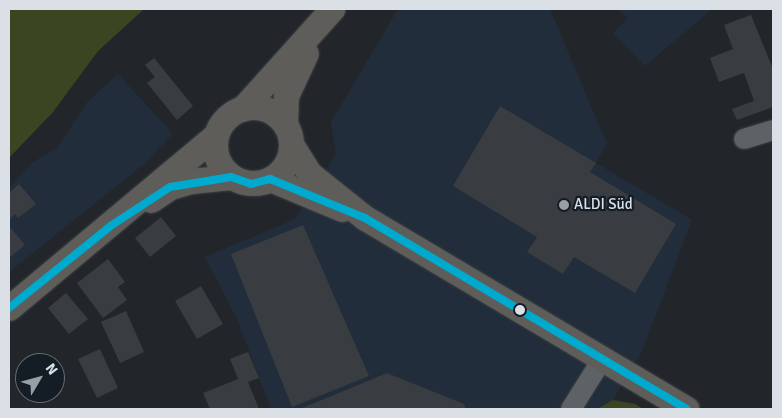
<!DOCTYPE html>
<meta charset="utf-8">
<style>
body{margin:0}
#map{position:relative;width:782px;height:418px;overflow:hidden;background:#22262b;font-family:Signika,sans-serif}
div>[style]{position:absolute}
.built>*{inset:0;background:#212d3a}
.green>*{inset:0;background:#3a4622}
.building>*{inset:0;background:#393d41}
.roads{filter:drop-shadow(0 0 1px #3d4145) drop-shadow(0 0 1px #3d4145)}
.minor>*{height:20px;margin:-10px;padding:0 10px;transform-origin:10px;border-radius:10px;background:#5e6165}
.major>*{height:25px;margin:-12.5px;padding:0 12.5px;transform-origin:12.5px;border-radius:12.5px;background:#5e5d59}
.major>.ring{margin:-12.5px;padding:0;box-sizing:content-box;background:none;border:25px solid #5e5d59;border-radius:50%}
.bus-1>*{height:8px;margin:-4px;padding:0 4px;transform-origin:4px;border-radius:4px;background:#00a9ce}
.dots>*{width:14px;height:14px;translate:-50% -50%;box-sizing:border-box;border:2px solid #141d25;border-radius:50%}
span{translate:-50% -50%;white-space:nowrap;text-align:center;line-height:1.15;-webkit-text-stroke:4.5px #141d25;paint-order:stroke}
.poi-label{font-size:15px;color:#dbe0e6}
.left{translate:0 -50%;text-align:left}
.frame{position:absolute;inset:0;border:10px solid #dbe0e6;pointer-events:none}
.north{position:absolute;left:15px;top:353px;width:50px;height:50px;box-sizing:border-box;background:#141d25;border:1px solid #646b72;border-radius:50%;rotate:53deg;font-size:14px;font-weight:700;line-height:20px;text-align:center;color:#dbe0e6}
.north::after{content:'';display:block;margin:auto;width:18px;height:22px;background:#9a9fa5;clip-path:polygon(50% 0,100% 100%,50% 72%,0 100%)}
</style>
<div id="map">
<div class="built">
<div style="clip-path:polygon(398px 9px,550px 9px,607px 144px,596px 163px,692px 220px,642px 351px,613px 400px,597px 409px,271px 409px,237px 319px,205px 257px,295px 219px,336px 154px,331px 122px)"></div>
<div style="clip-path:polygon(617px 9px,712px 9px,645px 66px,613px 33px,628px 18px)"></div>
<div style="clip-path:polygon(118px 74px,173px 134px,144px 164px,9px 272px,9px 188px,33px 162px,58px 147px,87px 102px)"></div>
</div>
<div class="green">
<div style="clip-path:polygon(9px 9px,144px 9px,98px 51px,53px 112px,9px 158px)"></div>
<div style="clip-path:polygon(613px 400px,635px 404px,643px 409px,597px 409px)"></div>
</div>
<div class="building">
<div style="clip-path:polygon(751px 15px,773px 69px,773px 107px,737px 120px,732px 109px,754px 101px,744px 73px,719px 82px,710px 58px,733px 49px,724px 25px)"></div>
<div style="clip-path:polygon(154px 58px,193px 106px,177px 120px,147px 83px,155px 77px,145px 65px)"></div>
<div style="clip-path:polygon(500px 106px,596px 163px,590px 172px,676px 224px,635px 293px,574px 257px,563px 274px,527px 252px,537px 237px,453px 186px)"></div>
<div style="clip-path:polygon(19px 184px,36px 204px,18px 218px,15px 214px,9px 220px,9px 193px)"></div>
<div style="clip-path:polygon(161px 217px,176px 236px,150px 257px,135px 238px)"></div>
<div style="clip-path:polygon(303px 225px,369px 376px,292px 407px,231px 254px)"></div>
<div style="clip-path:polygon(11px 228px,25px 245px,9px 258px,9px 230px)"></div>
<div style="clip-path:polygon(108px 259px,125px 282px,118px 287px,127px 300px,103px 318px,77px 283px)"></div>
<div style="clip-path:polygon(201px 286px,223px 324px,197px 339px,175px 301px)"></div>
<div style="clip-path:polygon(66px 293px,88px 319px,69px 334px,48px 308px)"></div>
<div style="clip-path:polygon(126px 311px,144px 352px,120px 363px,101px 322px)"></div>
<div style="clip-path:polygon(100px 349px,118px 388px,97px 398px,78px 359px)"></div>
<div style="clip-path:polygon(248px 352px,259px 378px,248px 382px,259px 409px,210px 409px,203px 393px,238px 379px,230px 359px)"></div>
<div style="clip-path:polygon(387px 373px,464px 404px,466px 409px,300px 409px)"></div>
</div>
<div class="roads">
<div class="minor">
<div style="left:744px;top:139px;width:30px;rotate:-17deg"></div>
<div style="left:571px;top:409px;width:60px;rotate:-57.9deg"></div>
</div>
<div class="major">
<div class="ring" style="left:215px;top:107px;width:51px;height:51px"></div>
<div style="left:242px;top:109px;width:135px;rotate:-48deg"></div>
<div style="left:285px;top:124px;width:28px;rotate:-88deg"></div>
<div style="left:286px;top:96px;width:47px;rotate:-65.1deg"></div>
<div style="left:291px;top:144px;width:36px;rotate:58deg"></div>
<div style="left:310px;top:174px;width:70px;rotate:38.7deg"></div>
<div style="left:365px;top:218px;width:374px;rotate:30.7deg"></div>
<div style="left:270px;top:179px;width:78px;rotate:22.6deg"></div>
<div style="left:151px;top:200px;width:23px;rotate:-34deg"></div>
<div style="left:170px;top:187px;width:22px;rotate:-16deg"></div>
<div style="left:191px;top:181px;width:40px;rotate:-5.7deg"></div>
<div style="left:9px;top:308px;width:270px;rotate:-39.9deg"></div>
</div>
</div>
<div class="bus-1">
<div style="left:9px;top:308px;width:132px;rotate:-38.9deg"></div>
<div style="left:112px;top:225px;width:69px;rotate:-33.2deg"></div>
<div style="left:170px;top:187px;width:62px;rotate:-9.3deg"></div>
<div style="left:231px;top:177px;width:21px;rotate:19deg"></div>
<div style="left:251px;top:184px;width:20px;rotate:-15deg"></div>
<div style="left:270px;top:179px;width:103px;rotate:22.3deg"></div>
<div style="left:365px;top:218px;width:374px;rotate:30.7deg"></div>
</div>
<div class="dots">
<div style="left:564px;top:205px;background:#9a9fa5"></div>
<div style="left:520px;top:310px;background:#dbe0e6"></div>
</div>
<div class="poi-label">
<span class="left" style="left:574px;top:205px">ALDI Süd</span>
</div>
<div class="frame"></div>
<div class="north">N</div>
</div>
